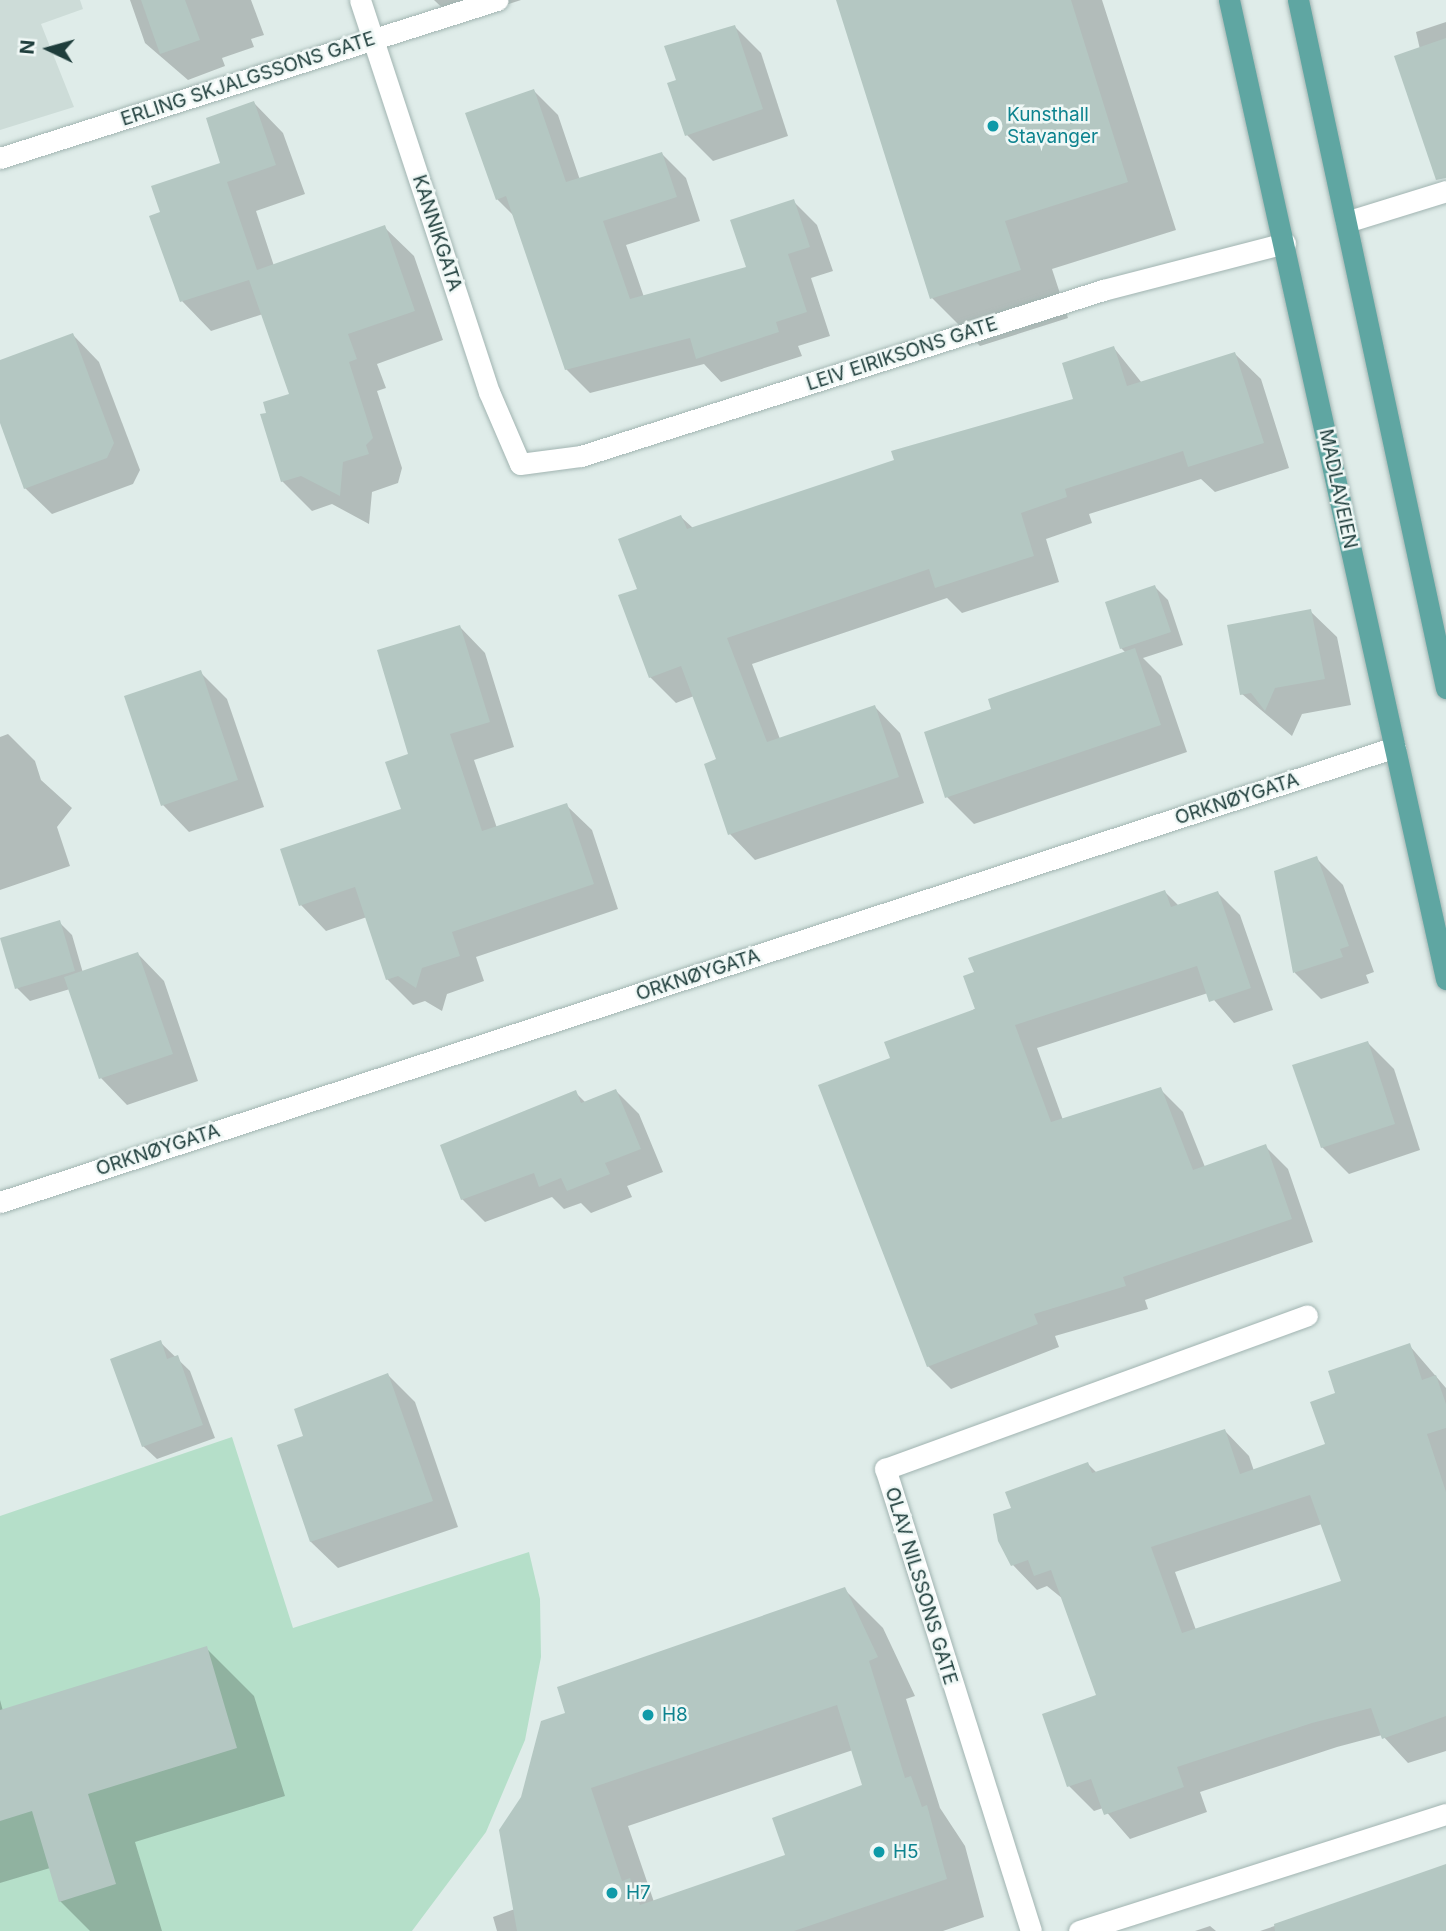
<!DOCTYPE html>
<meta charset="utf-8">
<style>
body{margin:0}
#map{position:relative;width:1446px;height:1931px;overflow:hidden;background:#dfece9;font-family:Inter,sans-serif}
div>[style]{position:absolute}
.built>*{inset:0;background:#cddcd8}
.green>*{inset:0;background:#b5dfc9}
.shadow>*{inset:0;background:#0003}
.building>*{inset:0;background:#b4c7c2}
.roads{filter:drop-shadow(0 0 2px #a1b4b1) drop-shadow(0 0 2px #a1b4b1)}
.minor>*{height:21px;margin:-10.5px;padding:0 10.5px;transform-origin:10.5px;border-radius:10.5px;background:#fff}
.major>*{height:21px;margin:-10.5px;padding:0 10.5px;transform-origin:10.5px;border-radius:10.5px;background:#5fa6a2}
.dots>*{width:19px;height:19px;translate:-50% -50%;box-sizing:border-box;border:4px solid #f0f8f6;border-radius:50%}
span{translate:-50% -50%;white-space:nowrap;text-align:center;line-height:1.15;-webkit-text-stroke:5px #f0f8f6;paint-order:stroke}
.street-label{font-size:19px;color:#1e3d3b}
.culture-label{font-size:19px;color:#0d838f}
.left{translate:0 -50%;text-align:left}
.north{position:absolute;left:14px;top:14px;width:70px;height:70px;-webkit-text-stroke:5px #f0f8f6;paint-order:stroke;rotate:275deg;font-size:19px;font-weight:700;line-height:28px;text-align:center;color:#1e3d3b}
.north::after{content:'';display:block;margin:auto;width:24px;height:32px;background:#1e3d3b;clip-path:polygon(50% 0,100% 100%,50% 72%,0 100%)}
</style>
<div id="map">
<div class="built">
<div style="clip-path:polygon(0 0,80px 0,83px 9px,41px 24px,74px 107px,0 130px)"></div>
</div>
<div class="green">
<div style="clip-path:polygon(232px 1437px,293px 1628px,529px 1552px,540px 1599px,541px 1657px,525px 1740px,486px 1832px,412px 1931px,0 1931px,0 1516px)"></div>
</div>
<div class="shadow">
<div style="clip-path:polygon(130px 0,251px 0,264px 35px,251px 39px,254px 47px,222px 58px,225px 66px,188px 80px,145px 43px)"></div>
<div style="clip-path:polygon(434px 0,521px 0,456px 21px)"></div>
<div style="clip-path:polygon(838px 0,1102px 0,1176px 230px,1052px 269px,1068px 318px,980px 346px,932px 298px)"></div>
<div style="clip-path:polygon(1446px 22px,1446px 163px,1416px 32px)"></div>
<div style="clip-path:polygon(735px 27px,761px 53px,788px 136px,713px 161px,687px 135px,678px 81px)"></div>
<div style="clip-path:polygon(534px 91px,558px 115px,580px 180px,662px 154px,686px 178px,700px 221px,626px 245px,644px 297px,748px 268px,793px 201px,817px 225px,833px 271px,811px 278px,830px 336px,798px 346px,802px 356px,721px 382px,704px 364px,590px 393px,566px 369px,515px 217px,497px 199px)"></div>
<div style="clip-path:polygon(254px 103px,283px 133px,305px 194px,256px 211px,274px 266px,384px 227px,414px 256px,443px 340px,377px 364px,386px 388px,377px 391px,402px 468px,398px 483px,372px 492px,369px 524px,332px 504px,312px 511px,282px 481px,268px 414px,291px 395px,263px 314px,211px 331px,182px 301px,162px 213px,223px 165px)"></div>
<div style="clip-path:polygon(73px 335px,99px 362px,140px 470px,133px 484px,52px 514px,25px 488px,0 418px,0 362px)"></div>
<div style="clip-path:polygon(1114px 348px,1142px 383px,1235px 354px,1261px 379px,1289px 468px,1215px 492px,1201px 479px,1089px 514px,1092px 523px,1046px 539px,1059px 582px,962px 613px,947px 598px,752px 664px,780px 739px,875px 707px,900px 733px,924px 803px,755px 860px,730px 834px,719px 760px,694px 696px,676px 703px,650px 677px,639px 590px,681px 517px,693px 528px,1076px 401px)"></div>
<div style="clip-path:polygon(1155px 587px,1168px 600px,1183px 645px,1143px 658px,1161px 676px,1187px 752px,974px 824px,947px 797px,994px 710px,1126px 653px,1121px 648px)"></div>
<div style="clip-path:polygon(1310px 611px,1337px 637px,1351px 705px,1302px 714px,1292px 736px,1242px 694px)"></div>
<div style="clip-path:polygon(460px 627px,485px 653px,514px 747px,474px 760px,497px 828px,566px 805px,592px 830px,618px 909px,476px 957px,484px 981px,447px 994px,442px 1011px,425px 1001px,413px 1005px,387px 979px,367px 917px,326px 931px,301px 905px,403px 810px,410px 755px)"></div>
<div style="clip-path:polygon(200px 672px,227px 699px,264px 807px,189px 832px,163px 805px)"></div>
<div style="clip-path:polygon(8px 734px,35px 761px,41px 780px,72px 808px,57px 827px,70px 866px,0 890px,0 737px)"></div>
<div style="clip-path:polygon(1316px 858px,1343px 885px,1374px 972px,1366px 975px,1369px 983px,1321px 999px,1295px 973px,1276px 872px)"></div>
<div style="clip-path:polygon(1165px 892px,1179px 906px,1218px 893px,1240px 915px,1273px 1010px,1234px 1023px,1208px 993px,1037px 1048px,1063px 1120px,1160px 1089px,1183px 1112px,1205px 1167px,1265px 1146px,1288px 1169px,1313px 1242px,1145px 1300px,1148px 1309px,1055px 1336px,1059px 1347px,951px 1389px,928px 1366px,893px 1059px)"></div>
<div style="clip-path:polygon(59px 922px,72px 935px,83px 973px,138px 954px,164px 981px,198px 1081px,127px 1105px,101px 1078px,70px 989px,30px 1001px,17px 988px)"></div>
<div style="clip-path:polygon(1368px 1043px,1394px 1069px,1420px 1150px,1349px 1174px,1322px 1147px)"></div>
<div style="clip-path:polygon(616px 1091px,639px 1114px,663px 1172px,627px 1186px,632px 1197px,591px 1213px,581px 1203px,564px 1209px,552px 1197px,485px 1222px,462px 1199px,575px 1092px,586px 1103px)"></div>
<div style="clip-path:polygon(160px 1342px,190px 1371px,215px 1438px,157px 1459px,143px 1446px)"></div>
<div style="clip-path:polygon(evenodd,1409px 1345px,1446px 1388px,1446px 1751px,1408px 1763px,1382px 1735px,1337px 1747px,1200px 1792px,1207px 1812px,1130px 1839px,1103px 1808px,1094px 1811px,1069px 1786px,1098px 1696px,1063px 1599px,1047px 1586px,1037px 1590px,1013px 1565px,1013px 1509px,1088px 1464px,1097px 1473px,1225px 1431px,1249px 1456px,1254px 1471px,1328px 1445px,1338px 1394px,1409px 1345px,1322px 1524px,1343px 1583px,1196px 1630px,1175px 1572px,1322px 1524px)"></div>
<div style="clip-path:polygon(388px 1375px,415px 1402px,458px 1527px,338px 1568px,311px 1542px,305px 1438px)"></div>
<div style="clip-path:polygon(evenodd,844px 1589px,883px 1628px,915px 1696px,906px 1699px,940px 1808px,965px 1846px,984px 1917px,943px 1931px,497px 1931px,493px 1917px,515px 1909px,523px 1798px,568px 1714px,844px 1589px,853px 1750px,864px 1787px,787px 1856px,654px 1902px,628px 1826px,853px 1750px)"></div>
<div style="clip-path:polygon(206px 1648px,254px 1696px,285px 1796px,135px 1842px,162px 1931px,90px 1931px,60px 1901px,50px 1868px,0 1883px,0 1700px,3px 1711px)"></div>
<div style="clip-path:polygon(1446px 1868px,1446px 1931px,1260px 1931px)"></div>
<div style="clip-path:polygon(1210px 1926px,1216px 1931px,1195px 1931px)"></div>
</div>
<div class="building">
<div style="clip-path:polygon(141px 0,185px 0,200px 40px,160px 54px)"></div>
<div style="clip-path:polygon(836px 0,1071px 0,1128px 182px,1005px 221px,1021px 270px,930px 299px)"></div>
<div style="clip-path:polygon(735px 25px,763px 109px,685px 136px,667px 83px,676px 80px,664px 46px)"></div>
<div style="clip-path:polygon(1446px 38px,1446px 178px,1436px 180px,1394px 56px)"></div>
<div style="clip-path:polygon(534px 89px,566px 182px,662px 152px,677px 197px,603px 221px,630px 299px,746px 267px,730px 220px,794px 199px,810px 247px,788px 254px,807px 312px,776px 322px,779px 332px,696px 359px,690px 338px,565px 370px,506px 196px,496px 200px,465px 113px)"></div>
<div style="clip-path:polygon(254px 101px,276px 165px,227px 182px,257px 270px,385px 225px,415px 311px,348px 334px,357px 359px,349px 362px,373px 438px,366px 445px,369px 454px,343px 462px,340px 496px,301px 476px,281px 482px,260px 414px,266px 413px,263px 402px,289px 394px,249px 280px,180px 302px,149px 216px,160px 212px,151px 186px,220px 163px,206px 118px)"></div>
<div style="clip-path:polygon(73px 333px,114px 443px,107px 458px,24px 489px,0 423px,0 360px)"></div>
<div style="clip-path:polygon(1114px 346px,1127px 386px,1235px 352px,1264px 443px,1188px 467px,1183px 451px,1065px 489px,1067px 497px,1021px 513px,1034px 556px,935px 588px,929px 569px,727px 638px,767px 742px,875px 705px,899px 777px,728px 835px,704px 764px,716px 759px,681px 666px,649px 678px,618px 595px,637px 589px,618px 539px,681px 515px,687px 529px,894px 460px,891px 451px,1073px 399px,1062px 363px)"></div>
<div style="clip-path:polygon(1155px 585px,1171px 632px,1120px 649px,1105px 602px)"></div>
<div style="clip-path:polygon(1311px 609px,1325px 679px,1275px 688px,1265px 711px,1251px 693px,1240px 695px,1227px 625px)"></div>
<div style="clip-path:polygon(460px 625px,490px 722px,450px 734px,482px 831px,567px 803px,594px 884px,452px 932px,460px 956px,422px 968px,416px 988px,398px 976px,386px 980px,355px 887px,299px 906px,280px 849px,401px 809px,385px 762px,408px 754px,377px 650px)"></div>
<div style="clip-path:polygon(1135px 648px,1161px 725px,945px 798px,924px 732px,991px 709px,988px 699px)"></div>
<div style="clip-path:polygon(201px 670px,238px 780px,161px 806px,124px 696px)"></div>
<div style="clip-path:polygon(1317px 856px,1349px 946px,1340px 949px,1343px 957px,1293px 973px,1274px 871px)"></div>
<div style="clip-path:polygon(1165px 890px,1171px 907px,1218px 891px,1251px 988px,1209px 1002px,1197px 966px,1015px 1025px,1051px 1122px,1161px 1087px,1193px 1170px,1266px 1144px,1292px 1219px,1123px 1277px,1126px 1286px,1034px 1314px,1038px 1324px,927px 1367px,818px 1085px,890px 1058px,884px 1042px,975px 1009px,963px 976px,974px 972px,968px 958px)"></div>
<div style="clip-path:polygon(60px 920px,75px 971px,15px 989px,0 938px)"></div>
<div style="clip-path:polygon(138px 952px,173px 1054px,99px 1079px,64px 977px)"></div>
<div style="clip-path:polygon(1368px 1041px,1395px 1124px,1321px 1148px,1292px 1065px)"></div>
<div style="clip-path:polygon(616px 1089px,641px 1149px,605px 1163px,610px 1174px,567px 1191px,561px 1178px,539px 1187px,534px 1173px,461px 1200px,440px 1145px,576px 1090px,581px 1103px)"></div>
<div style="clip-path:polygon(161px 1340px,167px 1359px,178px 1355px,203px 1425px,142px 1447px,110px 1359px)"></div>
<div style="clip-path:polygon(evenodd,1410px 1343px,1422px 1380px,1436px 1375px,1446px 1404px,1446px 1428px,1427px 1434px,1446px 1492px,1446px 1716px,1382px 1739px,1371px 1708px,1312px 1723px,1177px 1767px,1184px 1787px,1104px 1815px,1091px 1779px,1067px 1787px,1042px 1714px,1096px 1695px,1051px 1570px,1034px 1576px,1028px 1560px,1011px 1566px,998px 1541px,993px 1514px,1011px 1508px,1005px 1492px,1088px 1462px,1092px 1473px,1225px 1429px,1240px 1474px,1325px 1444px,1310px 1402px,1335px 1393px,1328px 1371px,1410px 1343px,1310px 1495px,1341px 1581px,1182px 1633px,1151px 1547px,1310px 1495px)"></div>
<div style="clip-path:polygon(388px 1373px,433px 1501px,310px 1542px,277px 1445px,303px 1436px,294px 1409px)"></div>
<div style="clip-path:polygon(evenodd,845px 1587px,878px 1657px,869px 1661px,905px 1778px,911px 1776px,922px 1807px,927px 1805px,947px 1879px,794px 1931px,517px 1931px,499px 1830px,521px 1797px,541px 1721px,565px 1713px,557px 1687px,845px 1587px,837px 1705px,862px 1785px,772px 1818px,785px 1855px,640px 1905px,630px 1878px,622px 1881px,591px 1788px,837px 1705px)"></div>
<div style="clip-path:polygon(207px 1646px,237px 1748px,88px 1794px,116px 1884px,59px 1902px,32px 1811px,0 1821px,0 1710px)"></div>
<div style="clip-path:polygon(1446px 1864px,1446px 1931px,1275px 1931px,1274px 1924px)"></div>
</div>
<div class="roads">
<div class="minor">
<div style="left:360px;top:0;width:413px;rotate:71.8deg"></div>
<div style="left:489px;top:392px;width:78px;rotate:66.7deg"></div>
<div style="left:520px;top:464px;width:62px;rotate:-7.5deg"></div>
<div style="left:581px;top:456px;width:548px;rotate:-17.64deg"></div>
<div style="left:1103px;top:290px;width:188px;rotate:-14.5deg"></div>
<div style="left:0;top:158px;width:522px;rotate:-17.64deg"></div>
<div style="left:1346px;top:222px;width:105px;rotate:-17.2deg"></div>
<div style="left:0;top:1202px;width:1467px;rotate:-18.06deg"></div>
<div style="left:1031px;top:1931px;width:485px;rotate:-107.5deg"></div>
<div style="left:885px;top:1469px;width:449px;rotate:-20deg"></div>
<div style="left:1079px;top:1931px;width:385px;rotate:-17.7deg"></div>
</div>
<div class="major">
<div style="left:1229px;top:0;width:1003px;rotate:77.5deg"></div>
<div style="left:1298px;top:0;width:704px;rotate:77.86deg"></div>
</div>
</div>
<div class="dots">
<div style="left:993px;top:126px;background:#0f9aa8"></div>
<div style="left:648px;top:1715px;background:#0f9aa8"></div>
<div style="left:879px;top:1852px;background:#0f9aa8"></div>
<div style="left:612px;top:1893px;background:#0f9aa8"></div>
</div>
<div class="street-label">
<span style="left:248px;top:79px;rotate:-18deg">ERLING SKJALGSSONS GATE</span>
<span style="left:437px;top:233px;rotate:72deg">KANNIKGATA</span>
<span style="left:902px;top:354px;rotate:-18deg">LEIV EIRIKSONS GATE</span>
<span style="left:1338px;top:489px;rotate:78deg">MADLAVEIEN</span>
<span style="left:1237px;top:799px;rotate:-18deg">ORKNØYGATA</span>
<span style="left:698px;top:975px;rotate:-18deg">ORKNØYGATA</span>
<span style="left:158px;top:1150px;rotate:-18deg">ORKNØYGATA</span>
<span style="left:921px;top:1586px;rotate:73deg">OLAV NILSSONS GATE</span>
</div>
<div class="culture-label">
<span class="left" style="left:1007px;top:126px">Kunsthall<br>Stavanger</span>
<span class="left" style="left:662px;top:1715px">H8</span>
<span class="left" style="left:893px;top:1852px">H5</span>
<span class="left" style="left:626px;top:1893px">H7</span>
</div>
<div class="north">N</div>
</div>
